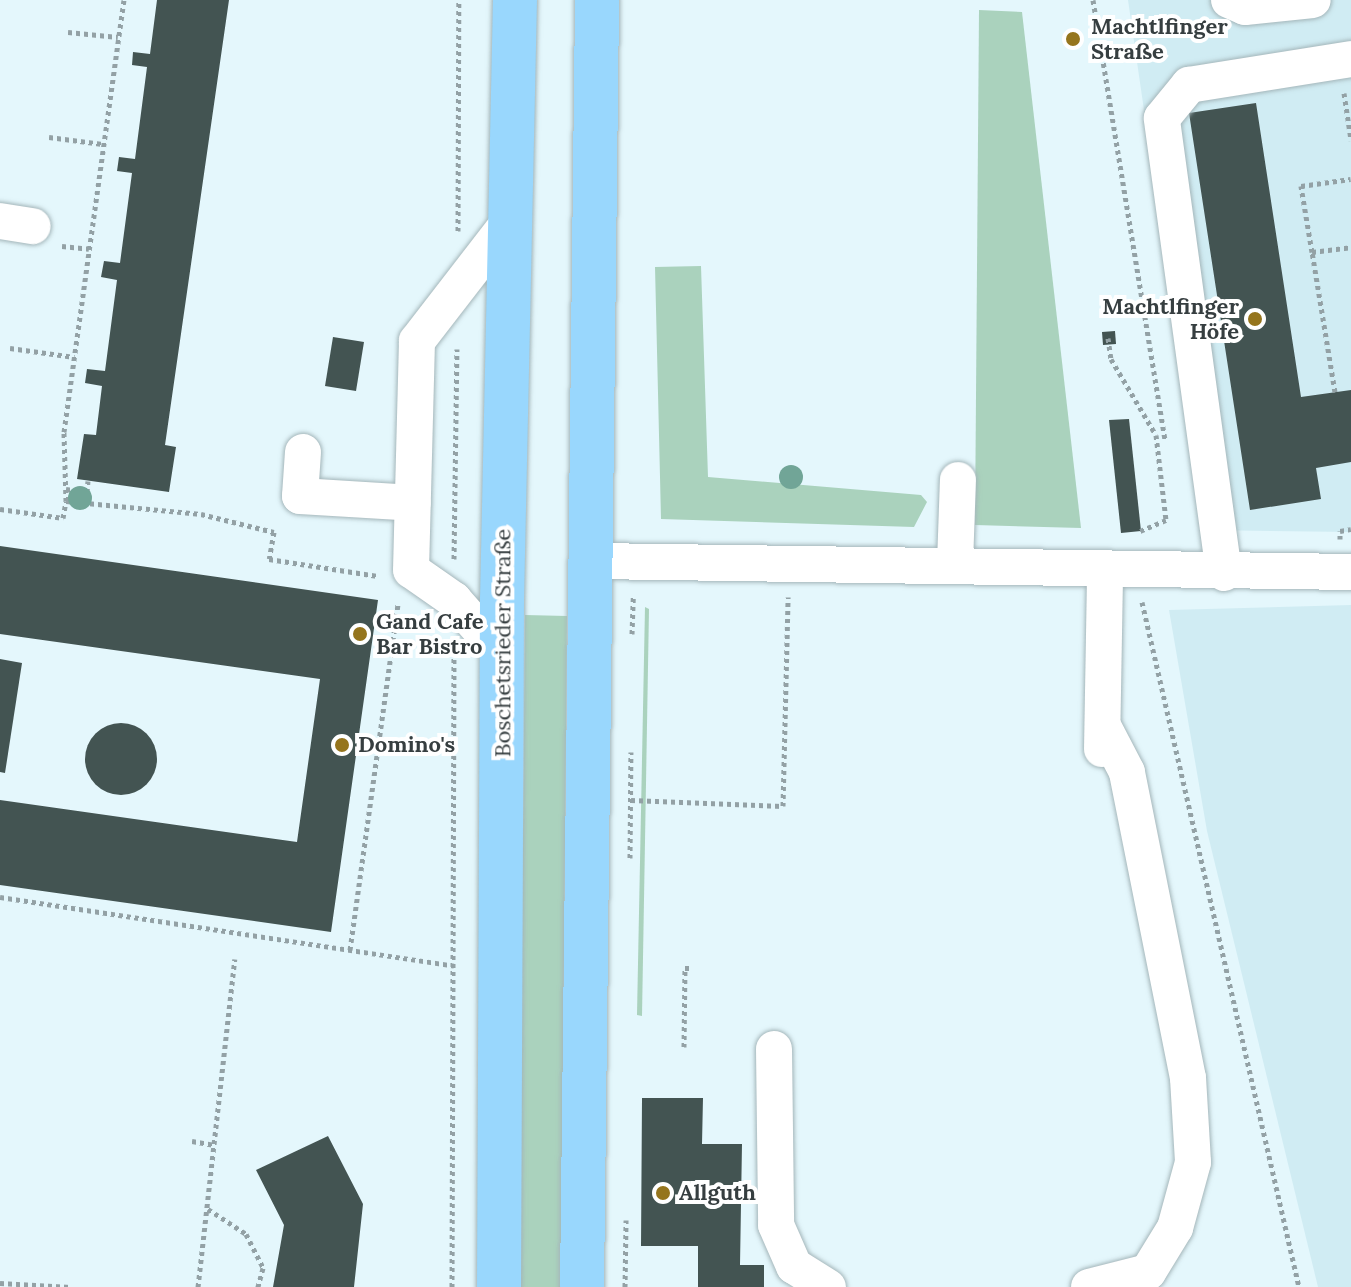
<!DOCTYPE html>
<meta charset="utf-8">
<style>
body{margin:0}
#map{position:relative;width:1351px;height:1287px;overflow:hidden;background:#e4f7fc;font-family:Lora,serif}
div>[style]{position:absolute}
.built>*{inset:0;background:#d0ecf3}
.green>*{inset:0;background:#aad2bd}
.building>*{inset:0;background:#435452}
.round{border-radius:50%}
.path>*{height:5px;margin-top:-2.5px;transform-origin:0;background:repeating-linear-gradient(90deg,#93a1a5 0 4px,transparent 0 8px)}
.roads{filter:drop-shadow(0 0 2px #a4b6ba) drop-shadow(0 0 2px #a4b6ba)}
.minor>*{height:36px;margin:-18px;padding:0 18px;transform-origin:18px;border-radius:18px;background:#fff}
.major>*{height:44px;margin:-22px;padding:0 22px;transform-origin:22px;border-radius:22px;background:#99d7fd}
.trees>*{width:24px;height:24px;margin:-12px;border-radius:50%;background:#71a597}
.dots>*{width:22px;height:22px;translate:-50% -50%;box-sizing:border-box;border:4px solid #fff;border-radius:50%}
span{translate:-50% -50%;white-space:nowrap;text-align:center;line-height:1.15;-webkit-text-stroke:8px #fff;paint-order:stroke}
.poi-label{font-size:22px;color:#363e40;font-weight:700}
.left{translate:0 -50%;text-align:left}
.right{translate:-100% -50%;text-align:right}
.street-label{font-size:22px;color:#363e40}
</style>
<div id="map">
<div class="built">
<div style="clip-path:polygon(1128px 0,1351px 0,1351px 532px,1205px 530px)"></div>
<div style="clip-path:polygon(1351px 605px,1351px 1287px,1318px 1287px,1207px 831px,1169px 610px)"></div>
</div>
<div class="green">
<div style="clip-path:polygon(979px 10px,1022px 12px,1081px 528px,975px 525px)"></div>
<div style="clip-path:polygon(701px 266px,708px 477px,921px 495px,927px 502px,914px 527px,661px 519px,655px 267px)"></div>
<div style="clip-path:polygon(645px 607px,649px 609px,642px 1016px,637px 1015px)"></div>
<div style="clip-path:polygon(525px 615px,567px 616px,561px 1287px,519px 1287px)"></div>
</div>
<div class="building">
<div style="clip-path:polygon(157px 0,229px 0,165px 445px,176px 447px,169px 492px,77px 479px,84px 434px,96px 435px,102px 386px,85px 383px,87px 369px,105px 371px,117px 280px,101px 277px,104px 261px,120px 263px,132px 173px,117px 171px,119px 157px,135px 159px,147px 67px,132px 65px,133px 52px,150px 54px)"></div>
<div style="clip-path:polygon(1256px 103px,1301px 397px,1351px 390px,1351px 462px,1316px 468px,1321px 499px,1250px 510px,1189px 113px)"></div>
<div style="clip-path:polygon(1115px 331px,1116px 344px,1103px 345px,1102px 332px)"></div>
<div style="clip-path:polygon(333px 337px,364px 342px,356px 391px,325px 386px)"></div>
<div style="clip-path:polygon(1129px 419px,1141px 531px,1121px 533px,1109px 420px)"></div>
<div style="clip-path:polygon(0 546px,378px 600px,331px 932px,0 885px,0 800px,297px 842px,320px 679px,0 634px)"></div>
<div style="clip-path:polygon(0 659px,22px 663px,5px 773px,0 772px)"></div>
<div class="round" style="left:85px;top:723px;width:72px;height:72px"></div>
<div style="clip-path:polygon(642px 1098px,703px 1098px,702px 1144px,742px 1144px,740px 1265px,764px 1265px,764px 1287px,698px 1287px,698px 1246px,641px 1246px)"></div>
<div style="clip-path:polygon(328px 1136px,363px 1204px,354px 1287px,273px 1287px,284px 1225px,256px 1170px)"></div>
</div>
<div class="path">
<div style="left:1093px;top:0;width:447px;rotate:80.7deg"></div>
<div style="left:68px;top:32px;width:50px;rotate:5.7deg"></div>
<div style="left:1344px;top:93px;width:48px;rotate:81.5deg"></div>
<div style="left:49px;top:137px;width:54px;rotate:7.4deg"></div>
<div style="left:458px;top:231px;width:231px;rotate:-89.8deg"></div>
<div style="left:62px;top:246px;width:27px;rotate:6deg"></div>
<div style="left:1312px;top:252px;width:67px;rotate:-99.5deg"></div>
<div style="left:1301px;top:186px;width:50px;rotate:-8deg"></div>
<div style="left:1108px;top:338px;width:21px;rotate:82deg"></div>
<div style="left:1111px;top:359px;width:88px;rotate:59.4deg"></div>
<div style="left:1156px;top:435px;width:86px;rotate:83.3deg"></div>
<div style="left:1166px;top:520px;width:28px;rotate:157deg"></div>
<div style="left:10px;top:348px;width:65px;rotate:8deg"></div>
<div style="left:1335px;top:392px;width:142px;rotate:-99.3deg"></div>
<div style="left:1312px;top:252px;width:39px;rotate:-7deg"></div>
<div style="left:66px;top:489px;width:21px;rotate:8deg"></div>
<div style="left:87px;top:492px;width:11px;rotate:-85deg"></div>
<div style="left:66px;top:501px;width:69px;rotate:-91.7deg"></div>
<div style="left:64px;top:432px;width:436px;rotate:-82.1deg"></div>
<div style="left:0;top:509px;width:64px;rotate:8.1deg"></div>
<div style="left:63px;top:518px;width:17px;rotate:-80deg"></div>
<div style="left:66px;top:501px;width:136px;rotate:5.5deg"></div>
<div style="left:201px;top:514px;width:75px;rotate:13.9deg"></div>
<div style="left:274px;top:532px;width:27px;rotate:100deg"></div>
<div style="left:269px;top:559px;width:110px;rotate:8.9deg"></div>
<div style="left:1340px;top:539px;width:8px;rotate:-90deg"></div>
<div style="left:1340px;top:531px;width:11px;rotate:-10deg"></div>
<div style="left:454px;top:559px;width:210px;rotate:-89.2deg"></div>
<div style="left:1142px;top:602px;width:703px;rotate:77.09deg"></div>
<div style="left:632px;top:634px;width:38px;rotate:-88deg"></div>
<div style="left:631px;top:800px;width:152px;rotate:2.3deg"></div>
<div style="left:783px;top:806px;width:209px;rotate:-88.6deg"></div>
<div style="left:630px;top:858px;width:106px;rotate:-89.5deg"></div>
<div style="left:0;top:897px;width:459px;rotate:8.6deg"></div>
<div style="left:350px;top:950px;width:351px;rotate:-82.1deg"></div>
<div style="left:684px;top:1047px;width:79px;rotate:-89.3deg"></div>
<div style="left:685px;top:968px;width:6px"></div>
<div style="left:192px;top:1141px;width:23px;rotate:10deg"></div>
<div style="left:208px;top:1209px;width:45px;rotate:33.3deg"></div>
<div style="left:246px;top:1234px;width:38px;rotate:63deg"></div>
<div style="left:263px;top:1268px;width:20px;rotate:105deg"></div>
<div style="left:0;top:1283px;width:71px;rotate:3.2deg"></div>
<div style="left:198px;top:1287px;width:330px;rotate:-83.6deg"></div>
<div style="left:452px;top:1287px;width:634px;rotate:-89.82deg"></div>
<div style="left:625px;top:1287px;width:67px;rotate:-89.1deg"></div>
</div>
<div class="roads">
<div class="minor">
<div style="left:1229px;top:0;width:17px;rotate:24deg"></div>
<div style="left:1245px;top:7px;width:68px;rotate:-5.9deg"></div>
<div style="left:0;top:221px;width:33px;rotate:9deg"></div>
<div style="left:303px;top:452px;width:44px;rotate:93.9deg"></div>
<div style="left:300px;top:496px;width:113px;rotate:3.5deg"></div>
<div style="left:594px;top:561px;width:757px;rotate:0.83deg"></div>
<div style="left:955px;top:564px;width:84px;rotate:-88deg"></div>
<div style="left:1224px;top:573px;width:459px;rotate:-97.8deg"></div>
<div style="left:1162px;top:118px;width:43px;rotate:-50.7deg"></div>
<div style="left:1189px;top:85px;width:164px;rotate:-9.1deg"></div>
<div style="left:502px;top:655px;width:73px;rotate:-131.1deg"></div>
<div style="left:454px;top:600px;width:52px;rotate:-145.1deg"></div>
<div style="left:411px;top:570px;width:229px;rotate:-88.5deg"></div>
<div style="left:417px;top:341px;width:150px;rotate:-52.3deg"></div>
<div style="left:1102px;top:749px;width:179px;rotate:-89deg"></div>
<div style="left:774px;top:1049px;width:176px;rotate:89.3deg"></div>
<div style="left:776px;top:1225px;width:45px;rotate:66.3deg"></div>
<div style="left:794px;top:1266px;width:40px;rotate:32deg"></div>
<div style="left:1089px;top:1287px;width:61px;rotate:-14.3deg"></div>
<div style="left:1148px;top:1272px;width:52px;rotate:-58.5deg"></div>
<div style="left:1175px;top:1228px;width:68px;rotate:-74.7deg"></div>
<div style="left:1193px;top:1162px;width:84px;rotate:-93.4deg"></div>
<div style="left:1188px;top:1078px;width:312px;rotate:-101.3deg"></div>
<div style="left:1127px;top:772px;width:52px;rotate:-117.6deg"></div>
</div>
<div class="major">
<div style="left:499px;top:1287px;width:687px;rotate:-89.75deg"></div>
<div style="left:502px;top:600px;width:600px;rotate:-88.76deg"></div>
<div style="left:582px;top:1287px;width:1287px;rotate:-89.33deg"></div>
</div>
</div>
<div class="trees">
<div style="left:791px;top:477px"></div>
<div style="left:80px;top:498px"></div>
</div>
<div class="dots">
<div style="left:1073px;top:39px;background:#95751d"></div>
<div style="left:1255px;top:319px;background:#95751d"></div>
<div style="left:360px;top:634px;background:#95751d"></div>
<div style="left:342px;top:745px;background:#95751d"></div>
<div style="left:663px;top:1193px;background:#95751d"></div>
</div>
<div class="poi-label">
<span class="left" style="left:1091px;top:39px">Machtlfinger<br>Straße</span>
<span class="right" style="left:1239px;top:319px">Machtlfinger<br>Höfe</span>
<span class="left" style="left:376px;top:634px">Gand Cafe<br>Bar Bistro</span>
<span class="left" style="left:358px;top:745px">Domino's</span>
<span class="left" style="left:679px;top:1193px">Allguth</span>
</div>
<div class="street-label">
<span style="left:503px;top:643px;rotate:-90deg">Boschetsrieder Straße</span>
</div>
</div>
